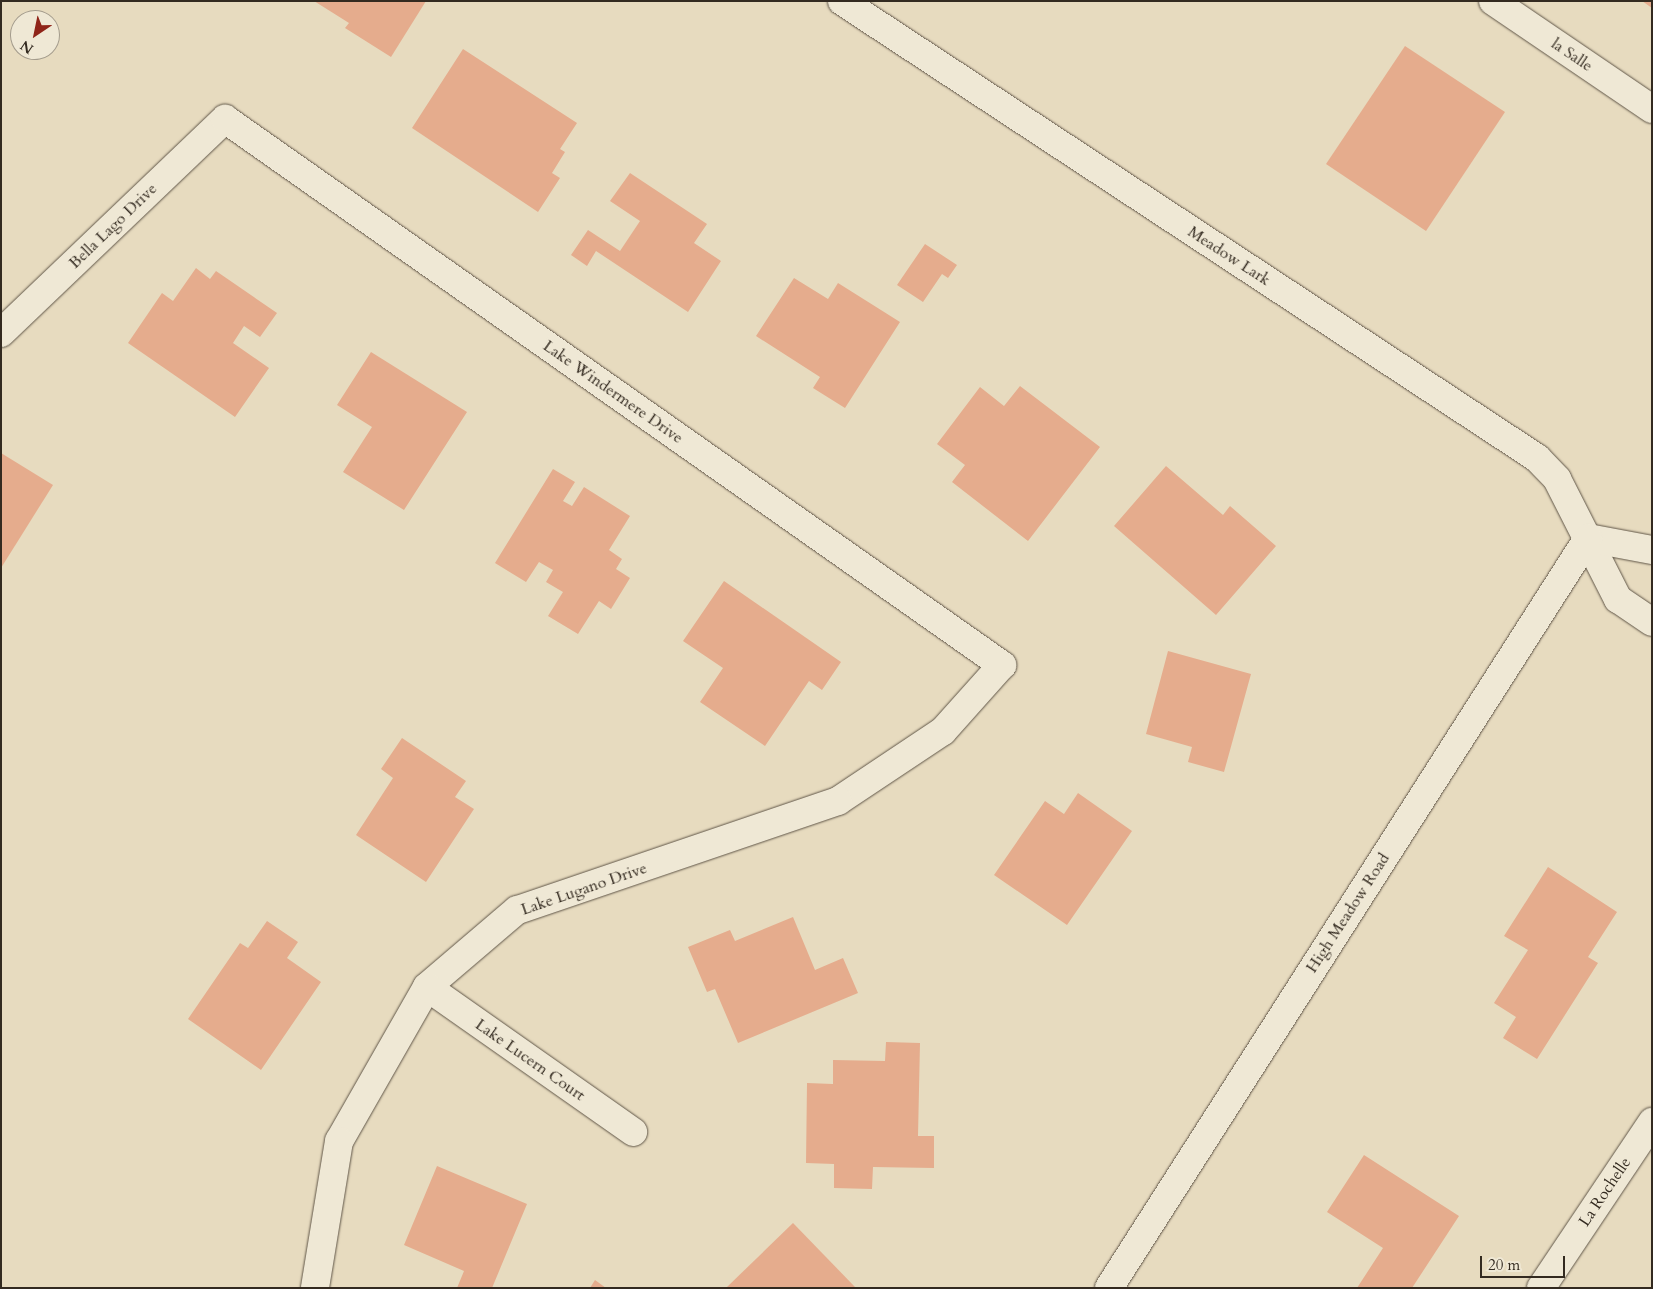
<!DOCTYPE html>
<style>
body{margin:0}
#map{position:relative;width:1653px;height:1289px;overflow:hidden;background:#e7dbbf;font-family:Cardo,serif}
div>[style]{position:absolute}
.building>*{inset:0;background:#e5ac8d}
.roads{filter:drop-shadow(0 0 1px #605648) drop-shadow(0 0 1px #605648)}
.minor>*{height:28px;margin:-14px;padding:0 14px;transform-origin:14px;border-radius:14px;background:#efe8d5}
span{translate:-50% -50%;white-space:nowrap;text-align:center;line-height:1.15;-webkit-text-stroke:4px #efe8d5;paint-order:stroke}
.street-label{font-size:16px;color:#332a20}
.frame{position:absolute;inset:0;border:2px solid #332a20;pointer-events:none}
.north{position:absolute;left:10px;top:10px;width:50px;height:50px;box-sizing:border-box;background:#efe8d5;border:1px solid #a49c8d;border-radius:50%;rotate:214deg;font-size:14px;font-weight:700;line-height:20px;text-align:center;color:#332a20}
.north::after{content:'';display:block;margin:auto;width:18px;height:22px;background:#8f2418;clip-path:polygon(50% 0,100% 100%,50% 72%,0 100%)}
.scale{position:absolute;left:1480px;top:1256px;width:85px;height:22px;box-sizing:border-box;border:2px solid #332a20;border-top:0;padding-left:6px;font-size:15px;line-height:18px;white-space:nowrap;color:#332a20;-webkit-text-stroke:4px #efe8d5;paint-order:stroke}
</style>
<div id="map">
<div class="building">
<div style="clip-path:polygon(314px 1px,426px 1px,391px 57px,345px 28px,349px 23px)"></div>
<div style="clip-path:polygon(1642px 1px,1652px 1px,1652px 8px)"></div>
<div style="clip-path:polygon(1405px 46px,1505px 112px,1426px 231px,1326px 164px)"></div>
<div style="clip-path:polygon(463px 49px,577px 123px,560px 149px,565px 152px,552px 173px,560px 178px,538px 212px,412px 128px)"></div>
<div style="clip-path:polygon(630px 173px,707px 224px,694px 243px,721px 261px,688px 312px,596px 251px,587px 266px,571px 255px,588px 230px,620px 251px,640px 221px,610px 201px)"></div>
<div style="clip-path:polygon(925px 244px,957px 265px,948px 278px,942px 274px,923px 302px,897px 285px)"></div>
<div style="clip-path:polygon(196px 268px,210px 279px,216px 271px,277px 313px,260px 337px,244px 326px,233px 343px,269px 368px,235px 417px,128px 343px,162px 293px,173px 301px)"></div>
<div style="clip-path:polygon(794px 278px,828px 299px,838px 283px,900px 322px,845px 408px,813px 388px,820px 377px,756px 336px)"></div>
<div style="clip-path:polygon(371px 352px,467px 412px,404px 510px,343px 472px,372px 427px,337px 405px)"></div>
<div style="clip-path:polygon(1020px 386px,1100px 447px,1028px 541px,952px 482px,965px 465px,937px 444px,980px 387px,1004px 406px)"></div>
<div style="clip-path:polygon(1px 453px,53px 485px,1px 568px)"></div>
<div style="clip-path:polygon(1166px 466px,1223px 515px,1230px 506px,1276px 546px,1216px 615px,1114px 526px)"></div>
<div style="clip-path:polygon(553px 469px,575px 482px,563px 501px,572px 506px,584px 487px,630px 516px,609px 550px,622px 559px,616px 569px,630px 578px,611px 609px,599px 601px,578px 634px,548px 616px,563px 592px,546px 582px,553px 570px,539px 562px,526px 582px,495px 563px)"></div>
<div style="clip-path:polygon(724px 581px,841px 662px,822px 690px,809px 681px,765px 746px,700px 702px,723px 668px,683px 641px)"></div>
<div style="clip-path:polygon(1168px 651px,1251px 674px,1224px 772px,1188px 762px,1192px 747px,1146px 734px)"></div>
<div style="clip-path:polygon(402px 738px,466px 781px,455px 797px,474px 809px,426px 882px,356px 835px,393px 778px,381px 769px)"></div>
<div style="clip-path:polygon(1078px 793px,1132px 831px,1067px 925px,994px 875px,1045px 801px,1064px 814px)"></div>
<div style="clip-path:polygon(1548px 867px,1617px 912px,1588px 957px,1598px 963px,1537px 1059px,1503px 1038px,1516px 1017px,1494px 1003px,1528px 950px,1504px 936px)"></div>
<div style="clip-path:polygon(793px 917px,815px 970px,843px 958px,858px 993px,738px 1043px,715px 989px,707px 992px,688px 947px,730px 930px,735px 941px)"></div>
<div style="clip-path:polygon(267px 921px,298px 942px,287px 958px,321px 982px,261px 1070px,188px 1019px,240px 943px,248px 948px)"></div>
<div style="clip-path:polygon(886px 1042px,920px 1043px,918px 1136px,934px 1136px,934px 1168px,873px 1167px,872px 1189px,834px 1188px,834px 1164px,806px 1163px,807px 1083px,833px 1084px,833px 1060px,885px 1061px)"></div>
<div style="clip-path:polygon(1364px 1155px,1459px 1216px,1412px 1288px,1357px 1288px,1383px 1248px,1327px 1212px)"></div>
<div style="clip-path:polygon(437px 1166px,527px 1204px,492px 1288px,457px 1288px,464px 1271px,404px 1245px)"></div>
<div style="clip-path:polygon(793px 1223px,856px 1288px,726px 1288px)"></div>
<div style="clip-path:polygon(595px 1280px,606px 1288px,590px 1288px)"></div>
</div>
<div class="roads">
<div class="minor">
<div style="left:842px;top:1px;width:832px;rotate:33.33deg"></div>
<div style="left:1537px;top:458px;width:29px;rotate:46deg"></div>
<div style="left:1557px;top:479px;width:135px;rotate:63.1deg"></div>
<div style="left:1618px;top:599px;width:41px;rotate:34.1deg"></div>
<div style="left:1493px;top:1px;width:192px;rotate:34.2deg"></div>
<div style="left:1px;top:333px;width:310px;rotate:-43.7deg"></div>
<div style="left:225px;top:119px;width:950px;rotate:35.1deg"></div>
<div style="left:1002px;top:665px;width:89px;rotate:131.8deg"></div>
<div style="left:943px;top:731px;width:126px;rotate:146.3deg"></div>
<div style="left:838px;top:801px;width:339px;rotate:161.2deg"></div>
<div style="left:517px;top:910px;width:118px;rotate:139.5deg"></div>
<div style="left:427px;top:987px;width:177px;rotate:119.7deg"></div>
<div style="left:339px;top:1141px;width:149px;rotate:99.3deg"></div>
<div style="left:1588px;top:538px;width:65px;rotate:10.6deg"></div>
<div style="left:427px;top:987px;width:252px;rotate:35.1deg"></div>
<div style="left:1109px;top:1288px;width:890px;rotate:-57.43deg"></div>
<div style="left:1541px;top:1288px;width:200px;rotate:-56.2deg"></div>
</div>
</div>
<div class="street-label">
<span style="left:1572px;top:55px;rotate:34deg">la Salle</span>
<span style="left:113px;top:226px;rotate:-44deg">Bella Lago Drive</span>
<span style="left:1229px;top:256px;rotate:33deg">Meadow Lark</span>
<span style="left:613px;top:392px;rotate:35deg">Lake Windermere Drive</span>
<span style="left:584px;top:889px;rotate:-19deg">Lake Lugano Drive</span>
<span style="left:1348px;top:913px;rotate:-57deg">High Meadow Road</span>
<span style="left:530px;top:1060px;rotate:35deg">Lake Lucern Court</span>
<span style="left:1605px;top:1192px;rotate:-56deg">La Rochelle</span>
</div>
<div class="frame"></div>
<div class="north">N</div>
<div class="scale">20 m</div>
</div>
